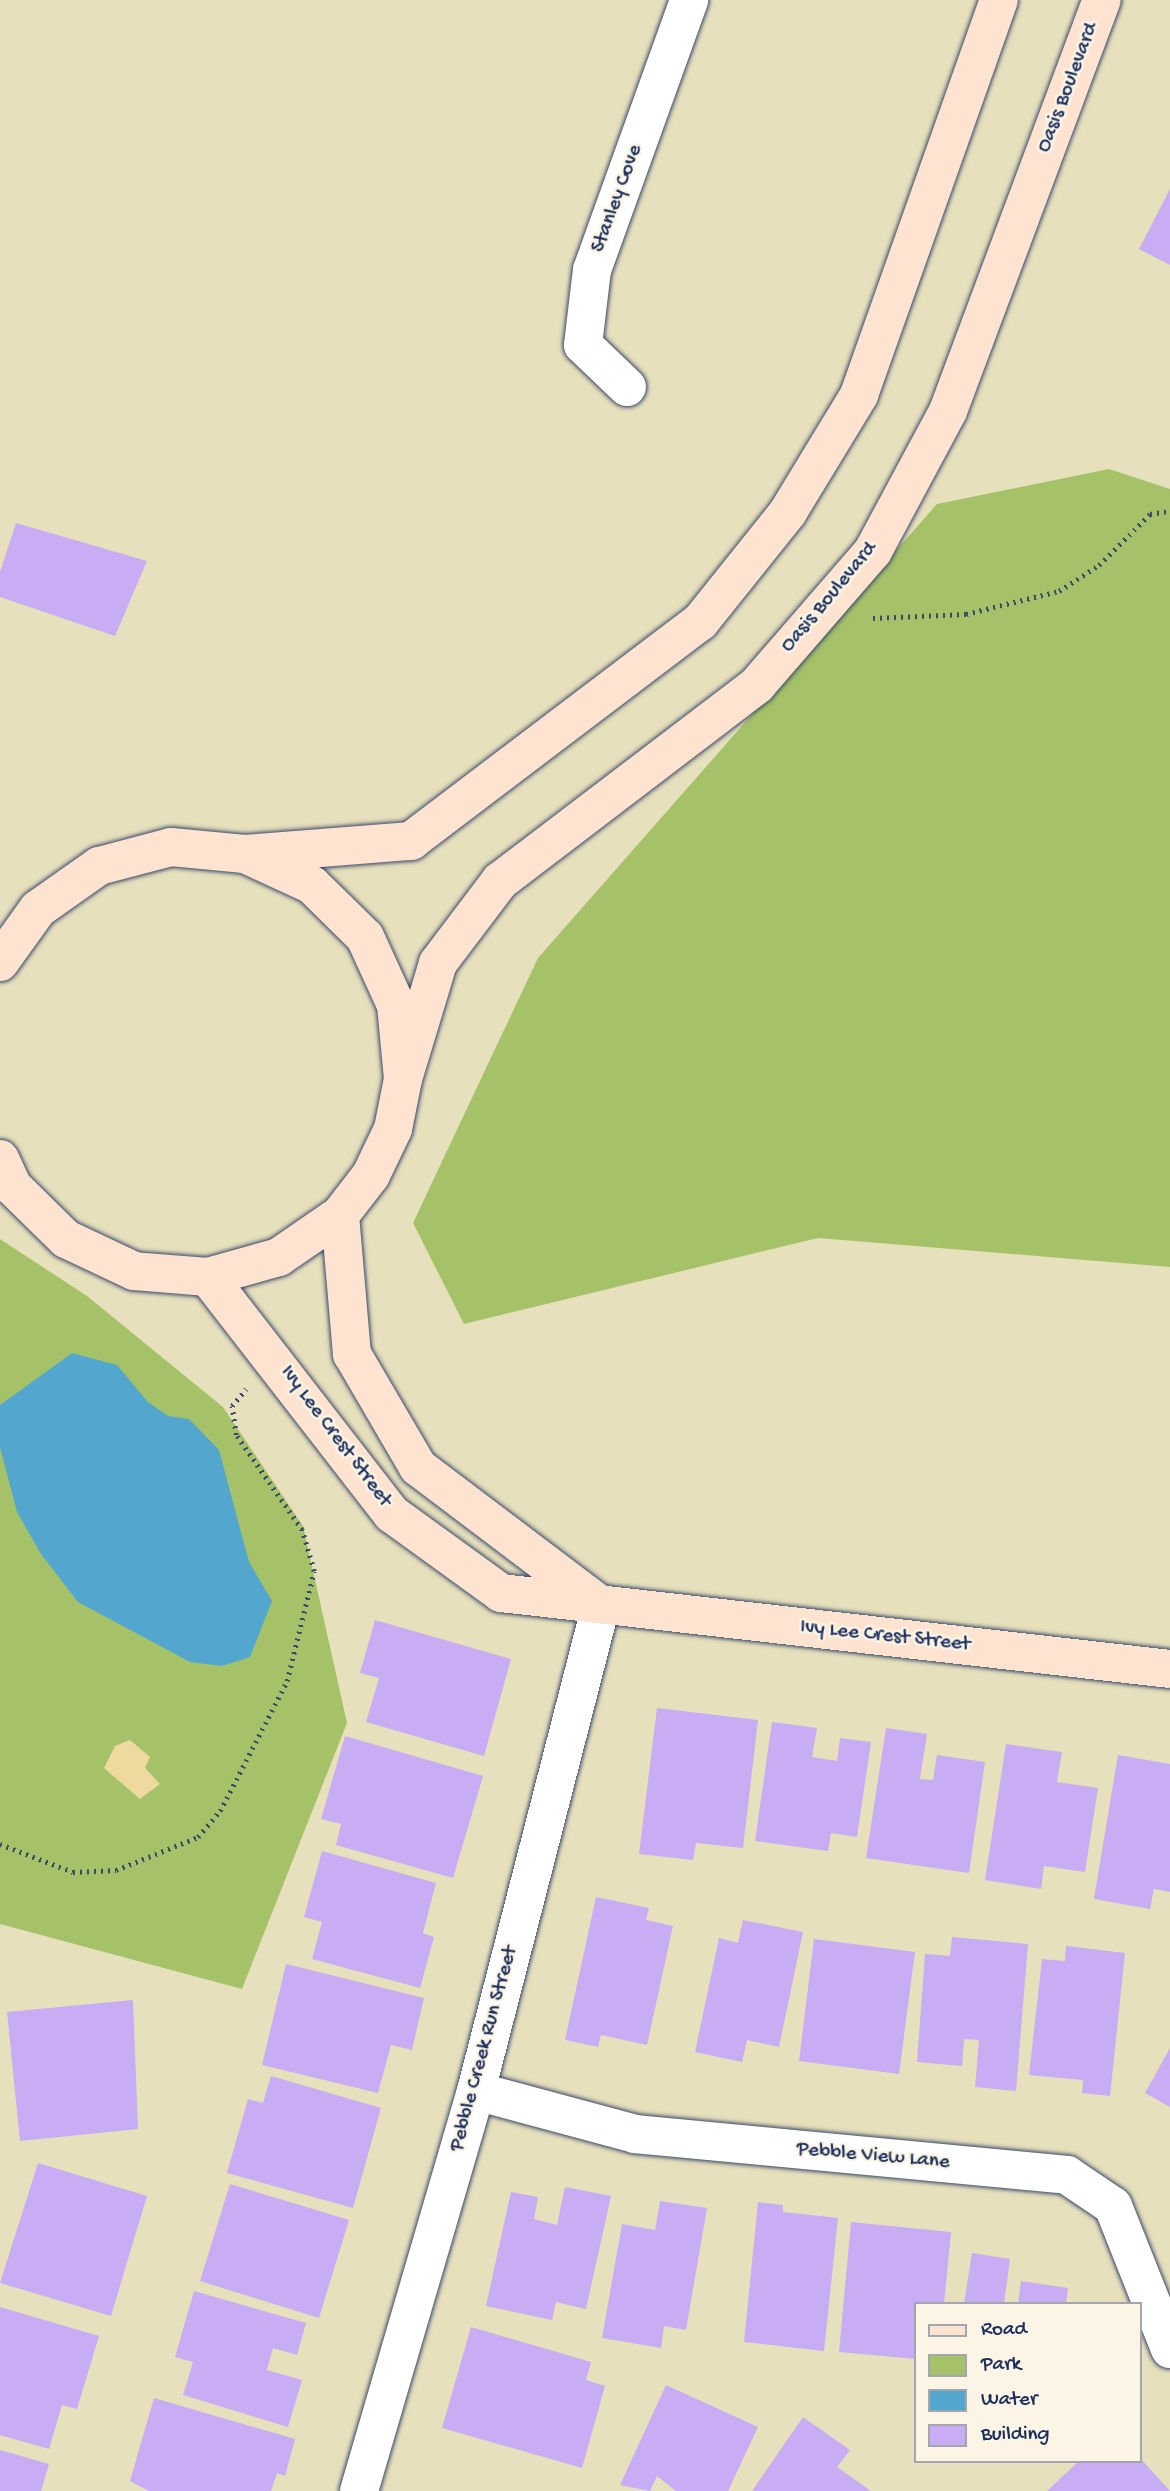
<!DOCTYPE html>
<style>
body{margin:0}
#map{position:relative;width:1170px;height:2491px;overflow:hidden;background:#e7e0bc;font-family:"Gochi Hand",sans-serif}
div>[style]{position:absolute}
.green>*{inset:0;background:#a6c268}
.sand>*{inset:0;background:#eeda9e}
.water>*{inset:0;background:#53a7ce}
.building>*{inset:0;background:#c8acf4}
.path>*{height:4.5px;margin-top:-2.25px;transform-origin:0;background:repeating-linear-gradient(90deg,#3a4a6c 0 2px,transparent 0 7px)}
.roads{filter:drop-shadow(0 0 2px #3a4a6c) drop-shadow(0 0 2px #3a4a6c)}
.street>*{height:38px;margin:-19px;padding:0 19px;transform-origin:19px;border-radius:19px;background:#fff}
.secondary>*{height:38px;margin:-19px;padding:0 19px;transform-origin:19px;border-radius:19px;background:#fee3d1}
span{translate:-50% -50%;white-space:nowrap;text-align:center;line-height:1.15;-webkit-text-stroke:5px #fcf5e5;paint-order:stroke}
.street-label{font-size:21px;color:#1b2f5e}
.legend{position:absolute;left:914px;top:2302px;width:228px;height:161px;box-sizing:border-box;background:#fcf5e5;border:2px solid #a2a6af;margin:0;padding:9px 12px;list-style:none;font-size:21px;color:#1b2f5e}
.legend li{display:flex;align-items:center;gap:14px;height:35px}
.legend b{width:35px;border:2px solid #a2a6af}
</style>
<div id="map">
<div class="green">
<div style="clip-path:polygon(1109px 469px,1170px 489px,1170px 1267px,818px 1238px,464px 1324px,413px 1223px,538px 958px,937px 504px)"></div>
<div style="clip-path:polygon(0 1239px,87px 1296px,223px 1407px,303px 1526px,347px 1723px,242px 1989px,0 1924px)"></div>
</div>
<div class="sand">
<div style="clip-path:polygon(130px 1740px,150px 1757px,145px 1768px,160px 1784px,140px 1799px,104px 1768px,115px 1746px)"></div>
</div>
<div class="water">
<div style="clip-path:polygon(72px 1353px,117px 1365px,148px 1402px,168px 1416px,189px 1419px,219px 1450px,249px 1562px,272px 1601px,250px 1657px,222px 1666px,190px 1662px,78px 1602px,41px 1554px,17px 1512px,0 1447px,0 1405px)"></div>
</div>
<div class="building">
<div style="clip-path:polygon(1170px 189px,1170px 265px,1139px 249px)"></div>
<div style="clip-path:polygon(16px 523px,147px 561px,115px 636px,0 597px,0 572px)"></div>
<div style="clip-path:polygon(375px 1620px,511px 1659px,484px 1756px,366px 1722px,379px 1678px,360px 1673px)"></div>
<div style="clip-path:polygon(657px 1708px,758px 1720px,743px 1848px,696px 1843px,693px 1860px,639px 1854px)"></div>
<div style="clip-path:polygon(772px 1722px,817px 1728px,812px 1757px,837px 1761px,840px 1738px,871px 1742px,857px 1837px,831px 1833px,828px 1851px,755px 1841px)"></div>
<div style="clip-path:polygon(886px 1728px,927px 1734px,920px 1779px,933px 1780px,937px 1755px,985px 1762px,969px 1873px,866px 1858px)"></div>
<div style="clip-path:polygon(345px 1736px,483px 1776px,453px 1878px,336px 1845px,341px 1824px,321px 1819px)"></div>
<div style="clip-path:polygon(1006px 1744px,1062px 1752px,1057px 1782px,1098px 1788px,1085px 1872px,1044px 1866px,1041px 1889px,985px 1880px)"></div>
<div style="clip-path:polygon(1118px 1755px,1170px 1764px,1170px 1892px,1154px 1889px,1150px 1909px,1094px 1899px)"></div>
<div style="clip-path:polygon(322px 1851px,436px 1883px,423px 1933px,434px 1937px,420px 1988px,312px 1959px,322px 1922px,304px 1917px)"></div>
<div style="clip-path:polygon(596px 1897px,649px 1908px,646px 1920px,673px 1926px,647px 2045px,601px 2035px,598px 2047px,565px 2040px)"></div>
<div style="clip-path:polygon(743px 1920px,803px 1932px,779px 2047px,747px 2040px,742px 2062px,695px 2052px,719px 1938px,738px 1943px)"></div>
<div style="clip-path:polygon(952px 1937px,1028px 1944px,1016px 2091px,975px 2087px,979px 2040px,964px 2039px,962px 2066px,917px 2062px,925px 1954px,950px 1956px)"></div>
<div style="clip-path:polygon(814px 1939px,915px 1952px,899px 2074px,799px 2061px)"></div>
<div style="clip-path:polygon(1066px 1946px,1125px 1953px,1110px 2096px,1082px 2093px,1083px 2080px,1029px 2075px,1042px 1959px,1065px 1961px)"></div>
<div style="clip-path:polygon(286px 1964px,424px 1998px,412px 2050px,391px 2045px,378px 2093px,262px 2065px)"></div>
<div style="clip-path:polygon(133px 2000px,138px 2129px,20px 2141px,7px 2012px)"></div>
<div style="clip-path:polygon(1170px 2048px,1170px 2107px,1145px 2093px)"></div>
<div style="clip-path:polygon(271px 2076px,381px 2108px,353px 2208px,227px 2173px,248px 2099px,263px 2103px)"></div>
<div style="clip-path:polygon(38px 2163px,147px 2196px,111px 2316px,0 2283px)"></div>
<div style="clip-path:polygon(230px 2184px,349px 2220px,319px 2318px,200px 2281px)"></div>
<div style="clip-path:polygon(565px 2187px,611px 2196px,586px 2309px,556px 2302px,552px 2320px,486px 2306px,511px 2192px,538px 2197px,534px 2219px,557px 2225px)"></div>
<div style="clip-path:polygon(660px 2201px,707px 2208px,686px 2330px,664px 2326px,661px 2348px,602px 2338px,622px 2224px,655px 2230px)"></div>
<div style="clip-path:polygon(758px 2202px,783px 2205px,783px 2212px,838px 2218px,824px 2351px,744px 2342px)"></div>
<div style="clip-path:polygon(851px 2222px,951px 2232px,944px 2304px,916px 2304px,916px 2359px,839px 2352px)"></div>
<div style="clip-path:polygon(972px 2253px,1010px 2259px,1004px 2304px,964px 2304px)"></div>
<div style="clip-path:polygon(1021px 2281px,1068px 2288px,1066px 2304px,1018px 2304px)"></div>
<div style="clip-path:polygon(194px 2291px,306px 2323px,297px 2355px,273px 2348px,267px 2370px,302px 2380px,288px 2427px,183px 2395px,193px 2362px,175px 2357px)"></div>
<div style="clip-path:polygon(0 2307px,99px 2336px,77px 2409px,62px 2405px,49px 2449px,0 2435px)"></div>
<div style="clip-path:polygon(471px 2327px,591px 2362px,586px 2380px,605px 2386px,582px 2468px,442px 2428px)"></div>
<div style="clip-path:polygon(666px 2385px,758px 2427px,728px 2491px,676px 2491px,657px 2476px,650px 2491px,620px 2485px)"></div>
<div style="clip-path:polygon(154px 2398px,295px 2439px,285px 2476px,277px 2473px,271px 2491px,149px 2491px,130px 2481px)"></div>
<div style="clip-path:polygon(803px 2417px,850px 2450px,837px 2467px,871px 2491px,752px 2491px)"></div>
<div style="clip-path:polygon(0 2450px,49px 2464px,41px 2491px,0 2491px)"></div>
<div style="clip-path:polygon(1140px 2458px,1170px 2491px,1047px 2491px,1079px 2461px)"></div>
</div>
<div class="path">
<div style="left:873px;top:618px;width:93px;rotate:-2.5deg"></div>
<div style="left:966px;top:614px;width:96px;rotate:-13.9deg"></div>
<div style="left:1059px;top:591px;width:48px;rotate:-33deg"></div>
<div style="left:1099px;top:565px;width:72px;rotate:-45deg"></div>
<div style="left:1150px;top:514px;width:20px;rotate:-9deg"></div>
<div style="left:0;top:1844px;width:78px;rotate:21deg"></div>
<div style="left:73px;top:1872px;width:43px;rotate:-2.7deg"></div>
<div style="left:116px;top:1870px;width:88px;rotate:-21.9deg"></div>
<div style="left:198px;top:1837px;width:34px;rotate:-50deg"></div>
<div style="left:220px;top:1811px;width:146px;rotate:-62.7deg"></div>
<div style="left:287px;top:1681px;width:113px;rotate:-76.2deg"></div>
<div style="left:314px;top:1571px;width:43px;rotate:-106.3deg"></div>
<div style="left:302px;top:1530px;width:116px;rotate:-124.8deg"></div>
<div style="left:236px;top:1435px;width:29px;rotate:-98deg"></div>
<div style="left:232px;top:1406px;width:22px;rotate:-51deg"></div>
</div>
<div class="roads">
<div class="street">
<div style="left:627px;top:387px;width:61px;rotate:-136.3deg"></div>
<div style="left:583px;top:345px;width:76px;rotate:-83.2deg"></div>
<div style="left:592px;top:270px;width:287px;rotate:-70.2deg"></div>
<div style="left:476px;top:2091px;width:165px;rotate:15.1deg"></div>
<div style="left:635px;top:2134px;width:434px;rotate:5.4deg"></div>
<div style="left:1067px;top:2175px;width:55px;rotate:34deg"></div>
<div style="left:1113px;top:2206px;width:154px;rotate:68.3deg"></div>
<div style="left:359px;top:2491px;width:417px;rotate:-73.7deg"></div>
<div style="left:476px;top:2091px;width:502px;rotate:-75.58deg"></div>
</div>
<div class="secondary">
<div style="left:245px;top:854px;width:167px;rotate:-4.5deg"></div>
<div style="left:411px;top:841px;width:363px;rotate:-37.2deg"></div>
<div style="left:700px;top:622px;width:141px;rotate:-51.3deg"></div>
<div style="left:788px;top:512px;width:137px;rotate:-58.7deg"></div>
<div style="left:859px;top:395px;width:419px;rotate:-70.5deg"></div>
<div style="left:0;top:962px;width:65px;rotate:-54.4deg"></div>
<div style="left:38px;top:909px;width:75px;rotate:-35.2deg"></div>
<div style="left:99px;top:866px;width:74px;rotate:-14.8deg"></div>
<div style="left:171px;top:847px;width:74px;rotate:5.4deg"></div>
<div style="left:245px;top:854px;width:74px;rotate:24.8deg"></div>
<div style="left:312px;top:885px;width:74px;rotate:44.5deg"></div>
<div style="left:365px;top:937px;width:75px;rotate:65.5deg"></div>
<div style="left:396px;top:1005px;width:74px;rotate:84.6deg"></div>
<div style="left:403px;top:1079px;width:51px;rotate:101.3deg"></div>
<div style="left:393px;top:1129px;width:51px;rotate:115.6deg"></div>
<div style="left:371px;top:1175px;width:51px;rotate:127.8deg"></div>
<div style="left:340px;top:1215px;width:74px;rotate:145.5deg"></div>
<div style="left:279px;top:1257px;width:74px;rotate:164.3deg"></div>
<div style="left:208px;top:1277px;width:74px;rotate:-175.4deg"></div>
<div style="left:134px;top:1271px;width:75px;rotate:-154.8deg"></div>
<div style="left:66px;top:1239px;width:74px;rotate:-135.5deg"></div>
<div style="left:13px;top:1187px;width:31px;rotate:-115deg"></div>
<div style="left:403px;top:1079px;width:121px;rotate:-73.2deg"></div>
<div style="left:438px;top:963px;width:103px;rotate:-52.9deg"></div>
<div style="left:500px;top:881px;width:323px;rotate:-37.3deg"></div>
<div style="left:757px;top:685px;width:177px;rotate:-49.1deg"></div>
<div style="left:873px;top:551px;width:159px;rotate:-61.8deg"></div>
<div style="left:948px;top:411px;width:439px;rotate:-69.5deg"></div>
<div style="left:340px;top:1215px;width:140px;rotate:85.1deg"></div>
<div style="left:352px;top:1354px;width:131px;rotate:59.7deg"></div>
<div style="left:418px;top:1467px;width:227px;rotate:37.1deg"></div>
<div style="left:208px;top:1277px;width:300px;rotate:52.2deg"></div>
<div style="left:392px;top:1514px;width:135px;rotate:35.9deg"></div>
<div style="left:501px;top:1593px;width:673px;rotate:6.48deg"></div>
</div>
</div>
<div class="street-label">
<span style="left:1069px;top:88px;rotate:-69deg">Oasis Boulevard</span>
<span style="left:618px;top:199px;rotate:-70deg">Stanley Cove</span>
<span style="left:830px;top:598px;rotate:-50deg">Oasis Boulevard</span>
<span style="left:335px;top:1437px;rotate:53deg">Ivy Lee Crest Street</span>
<span style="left:885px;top:1637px;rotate:6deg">Ivy Lee Crest Street</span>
<span style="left:485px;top:2049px;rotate:-75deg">Pebble Creek Run Street</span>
<span style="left:873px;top:2157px;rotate:5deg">Pebble View Lane</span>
</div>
<ul class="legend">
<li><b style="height:9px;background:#fee3d1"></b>Road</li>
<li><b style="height:19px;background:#a6c268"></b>Park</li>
<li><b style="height:19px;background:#53a7ce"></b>Water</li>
<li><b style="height:19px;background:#c8acf4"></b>Building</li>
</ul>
</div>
